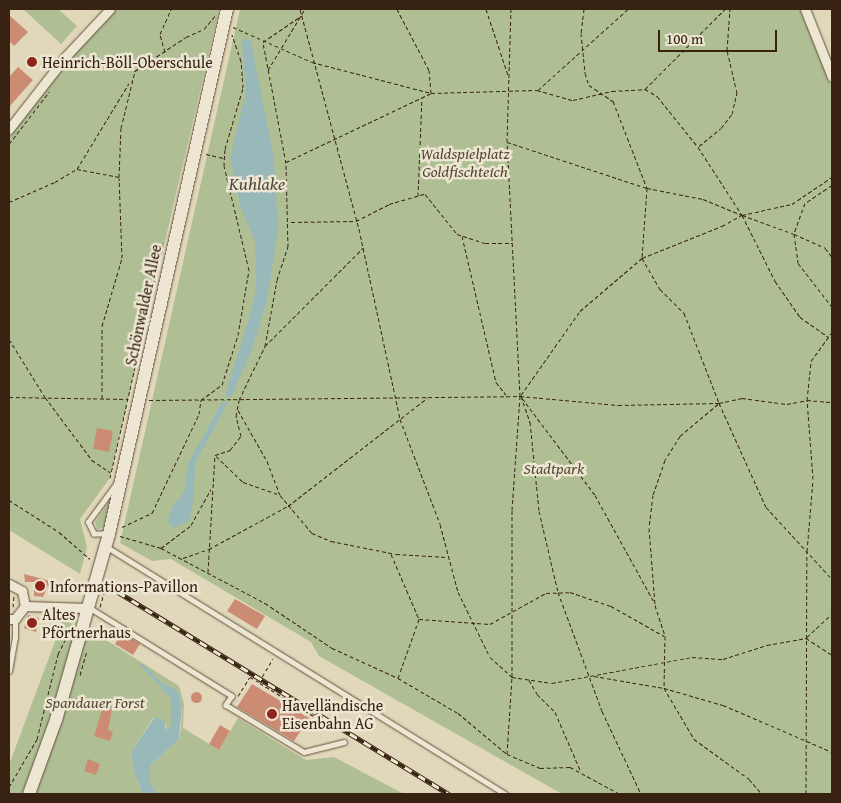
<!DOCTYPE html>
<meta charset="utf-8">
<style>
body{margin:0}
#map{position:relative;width:841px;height:803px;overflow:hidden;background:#e1d8bb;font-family:"Gentium Book Plus",serif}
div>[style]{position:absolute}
.green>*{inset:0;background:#afbf93}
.water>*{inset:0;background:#98b8ba}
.stream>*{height:2.5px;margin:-1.25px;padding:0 1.25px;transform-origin:1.25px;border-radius:1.25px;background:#98b8ba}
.building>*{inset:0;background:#cc8c74}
.round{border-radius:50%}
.path>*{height:1px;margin-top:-0.5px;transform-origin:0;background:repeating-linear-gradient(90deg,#382312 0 4px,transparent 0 6.5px)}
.roads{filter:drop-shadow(0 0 1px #62503c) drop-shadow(0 0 1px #62503c)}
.lane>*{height:4.5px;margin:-2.25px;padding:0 2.25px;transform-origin:2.25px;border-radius:2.25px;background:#ece6d3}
.street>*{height:9px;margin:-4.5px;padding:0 4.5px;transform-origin:4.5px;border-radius:4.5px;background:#ece6d3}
.secondary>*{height:12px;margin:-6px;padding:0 6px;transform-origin:6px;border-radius:6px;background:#ece6d3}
.rail>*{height:4.5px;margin-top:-2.25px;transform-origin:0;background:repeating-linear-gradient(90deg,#ece6d3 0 8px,#382312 0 16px);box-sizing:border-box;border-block:1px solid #382312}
.dots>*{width:14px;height:14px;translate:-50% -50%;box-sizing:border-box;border:2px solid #ece6d3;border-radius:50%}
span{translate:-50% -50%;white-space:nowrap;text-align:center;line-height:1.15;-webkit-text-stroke:5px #ece6d3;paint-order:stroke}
.poi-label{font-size:16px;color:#382312}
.left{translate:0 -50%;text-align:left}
.park-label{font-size:16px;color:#564a32;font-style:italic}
.street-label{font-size:16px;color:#382312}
.water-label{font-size:18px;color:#50483c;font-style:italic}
.frame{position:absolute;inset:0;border:10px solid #382312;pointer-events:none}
.scale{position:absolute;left:658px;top:30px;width:119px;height:22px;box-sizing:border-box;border:2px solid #382312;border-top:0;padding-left:6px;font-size:15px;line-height:18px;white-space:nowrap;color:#382312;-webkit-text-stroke:4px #ece6d3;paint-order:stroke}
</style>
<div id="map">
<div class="green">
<div style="clip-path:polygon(23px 9px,58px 9px,77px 26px,61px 44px)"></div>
<div style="clip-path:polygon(115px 9px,219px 9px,110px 478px,80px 519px,87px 547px,80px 574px,9px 530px,9px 137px,70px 58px)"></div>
<div style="clip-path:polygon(240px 9px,800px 9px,832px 87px,832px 794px,562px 794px,319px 656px,311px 642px,171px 559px,152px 561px,120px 543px)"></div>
<div style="clip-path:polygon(112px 497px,104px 528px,97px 529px,95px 522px)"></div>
<div style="clip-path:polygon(63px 620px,95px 633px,179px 686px,184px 704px,183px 728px,219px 750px,238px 718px,306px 760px,334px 757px,404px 794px,157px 794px,150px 782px,150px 766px,179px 739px,181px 729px,182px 705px,177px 690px,165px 684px,171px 698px,171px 727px,166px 730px,166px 724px,154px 717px,131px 752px,134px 772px,143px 794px,9px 794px,9px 765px)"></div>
</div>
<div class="water">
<div style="clip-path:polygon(245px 38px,251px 41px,274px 159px,278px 229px,267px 301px,252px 349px,231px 397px,225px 396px,254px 301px,256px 280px,255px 241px,241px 208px,230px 159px,246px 93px,242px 42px)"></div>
<div style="clip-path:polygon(222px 402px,228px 402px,195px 463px,194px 496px,189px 521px,174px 528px,167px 521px,174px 504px,184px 492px,188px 464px)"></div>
<div style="clip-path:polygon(165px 684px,177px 690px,182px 705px,179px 739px,150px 766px,150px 782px,157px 794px,143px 794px,134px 772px,131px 752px,155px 717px,164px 720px,166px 730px,171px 727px,171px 698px,161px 689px)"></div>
</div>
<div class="stream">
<div style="left:142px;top:665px;width:31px;rotate:45deg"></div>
</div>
<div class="building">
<div style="clip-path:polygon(9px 15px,28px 32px,14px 46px,9px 41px)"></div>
<div style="clip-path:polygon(18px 67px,33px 80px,9px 107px,9px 77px)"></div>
<div style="clip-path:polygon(97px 428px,113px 431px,109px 452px,93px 449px)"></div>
<div style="clip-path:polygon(24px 574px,50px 581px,43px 597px,34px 596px,34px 582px,25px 582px)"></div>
<div style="clip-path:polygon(235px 599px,265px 616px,257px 629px,227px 611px)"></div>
<div style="clip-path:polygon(28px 615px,39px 618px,36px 632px,24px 628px)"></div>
<div style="clip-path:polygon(122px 633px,140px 644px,133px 655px,115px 644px)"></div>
<div style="clip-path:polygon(252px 684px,309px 718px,294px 741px,237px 707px)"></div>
<div class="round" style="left:190.5px;top:691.5px;width:11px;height:11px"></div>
<div style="clip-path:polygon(103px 706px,112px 709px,108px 730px,113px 732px,110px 741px,94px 736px)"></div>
<div style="clip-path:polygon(220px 725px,230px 731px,219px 750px,209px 744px)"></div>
<div style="clip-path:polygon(88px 759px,100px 764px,96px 775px,84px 771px)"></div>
</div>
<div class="path">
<div style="left:300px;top:9px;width:228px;rotate:75deg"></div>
<div style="left:359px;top:229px;width:194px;rotate:77.8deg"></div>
<div style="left:400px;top:419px;width:112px;rotate:69.1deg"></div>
<div style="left:440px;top:524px;width:70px;rotate:75.2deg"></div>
<div style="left:458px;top:592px;width:72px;rotate:63.8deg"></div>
<div style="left:490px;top:657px;width:30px;rotate:42deg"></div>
<div style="left:512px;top:677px;width:40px;rotate:8.5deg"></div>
<div style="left:552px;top:683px;width:142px;rotate:-10.5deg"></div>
<div style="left:692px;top:657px;width:31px;rotate:4deg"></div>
<div style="left:723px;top:659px;width:46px;rotate:-17.7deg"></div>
<div style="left:767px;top:645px;width:40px;rotate:-10deg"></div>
<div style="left:806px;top:638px;width:31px;rotate:33deg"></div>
<div style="left:486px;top:9px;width:70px;rotate:71.6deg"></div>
<div style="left:584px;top:9px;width:24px;rotate:97deg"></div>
<div style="left:581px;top:33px;width:40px;rotate:84.3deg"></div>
<div style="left:585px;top:73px;width:13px;rotate:72deg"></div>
<div style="left:589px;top:85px;width:29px;rotate:34deg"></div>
<div style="left:613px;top:101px;width:93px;rotate:68.7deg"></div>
<div style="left:647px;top:188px;width:70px;rotate:94.1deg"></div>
<div style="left:642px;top:258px;width:36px;rotate:60deg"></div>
<div style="left:660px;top:289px;width:34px;rotate:45deg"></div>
<div style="left:684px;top:313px;width:97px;rotate:68.7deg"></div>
<div style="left:719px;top:403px;width:24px;rotate:-12deg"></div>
<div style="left:742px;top:398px;width:45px;rotate:7.6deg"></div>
<div style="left:787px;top:404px;width:20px;rotate:-11deg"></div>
<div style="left:807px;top:400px;width:25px;rotate:5deg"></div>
<div style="left:233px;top:27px;width:86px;rotate:23.9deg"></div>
<div style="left:312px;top:62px;width:123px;rotate:14.6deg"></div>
<div style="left:431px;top:93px;width:106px;rotate:-1.6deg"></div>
<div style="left:537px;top:90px;width:37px;rotate:16deg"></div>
<div style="left:573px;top:100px;width:40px;rotate:-13deg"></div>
<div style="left:612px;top:91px;width:33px;rotate:-3deg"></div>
<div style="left:645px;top:89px;width:113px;rotate:-45deg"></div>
<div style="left:165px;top:52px;width:19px;rotate:-106deg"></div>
<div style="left:160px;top:34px;width:27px;rotate:-66deg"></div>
<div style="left:268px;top:70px;width:71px;rotate:-58.8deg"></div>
<div style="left:645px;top:89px;width:14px;rotate:30deg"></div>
<div style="left:657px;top:96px;width:65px;rotate:51.2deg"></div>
<div style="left:698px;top:147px;width:81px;rotate:57.1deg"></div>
<div style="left:742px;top:215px;width:74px;rotate:63.4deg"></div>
<div style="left:775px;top:281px;width:44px;rotate:55.2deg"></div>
<div style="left:800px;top:317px;width:35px;rotate:35deg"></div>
<div style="left:538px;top:90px;width:121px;rotate:-42deg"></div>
<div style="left:507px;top:142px;width:133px;rotate:-88.3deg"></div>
<div style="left:9px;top:144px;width:66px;rotate:-52.4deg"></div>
<div style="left:699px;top:146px;width:28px;rotate:-39deg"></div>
<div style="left:721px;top:128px;width:18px;rotate:-52deg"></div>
<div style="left:732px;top:114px;width:22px;rotate:-77deg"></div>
<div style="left:737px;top:93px;width:44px;rotate:-103.1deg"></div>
<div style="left:727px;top:50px;width:41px;rotate:-85.8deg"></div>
<div style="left:206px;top:154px;width:18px;rotate:13deg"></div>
<div style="left:286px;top:162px;width:161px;rotate:-25.4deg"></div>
<div style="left:431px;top:93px;width:23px;rotate:-95deg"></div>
<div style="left:429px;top:70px;width:69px;rotate:-117.7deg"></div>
<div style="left:77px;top:169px;width:100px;rotate:-58.8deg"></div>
<div style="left:832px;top:185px;width:32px;rotate:146deg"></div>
<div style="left:805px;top:203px;width:33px;rotate:110deg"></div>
<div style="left:794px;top:234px;width:29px;rotate:82deg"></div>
<div style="left:798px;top:263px;width:56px;rotate:52.3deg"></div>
<div style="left:418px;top:196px;width:98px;rotate:-87.7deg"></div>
<div style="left:9px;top:202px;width:50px;rotate:-23.5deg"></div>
<div style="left:55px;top:182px;width:26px;rotate:-31deg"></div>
<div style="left:77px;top:169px;width:43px;rotate:10.8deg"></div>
<div style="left:119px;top:177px;width:49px;rotate:-87.7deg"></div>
<div style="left:121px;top:128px;width:59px;rotate:-76.2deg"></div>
<div style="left:135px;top:71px;width:61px;rotate:-33.7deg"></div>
<div style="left:186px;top:37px;width:20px;rotate:-24deg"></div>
<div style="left:204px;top:29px;width:17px;rotate:-50deg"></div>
<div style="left:291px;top:222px;width:65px;rotate:-0.9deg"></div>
<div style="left:356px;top:221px;width:37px;rotate:-27deg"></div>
<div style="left:389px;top:204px;width:37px;rotate:-16deg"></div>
<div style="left:425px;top:194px;width:51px;rotate:51.3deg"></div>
<div style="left:457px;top:234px;width:29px;rotate:18deg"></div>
<div style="left:485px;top:243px;width:27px"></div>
<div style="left:462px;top:236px;width:150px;rotate:76.9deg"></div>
<div style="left:496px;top:382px;width:16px;rotate:52deg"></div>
<div style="left:9px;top:339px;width:68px;rotate:58.2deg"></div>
<div style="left:45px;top:397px;width:79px;rotate:53.3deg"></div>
<div style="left:92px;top:460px;width:22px;rotate:34deg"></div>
<div style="left:265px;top:346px;width:139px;rotate:-45deg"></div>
<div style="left:521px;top:395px;width:103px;rotate:-54.9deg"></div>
<div style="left:580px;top:311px;width:82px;rotate:-40.5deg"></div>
<div style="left:642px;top:258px;width:86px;rotate:-21.8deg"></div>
<div style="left:722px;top:226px;width:23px;rotate:-29deg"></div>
<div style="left:742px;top:215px;width:55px;rotate:20.1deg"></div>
<div style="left:794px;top:234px;width:34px;rotate:24deg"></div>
<div style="left:825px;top:248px;width:11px;rotate:52deg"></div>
<div style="left:521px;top:396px;width:28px;rotate:71deg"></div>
<div style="left:530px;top:422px;width:89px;rotate:84.2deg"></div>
<div style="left:539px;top:511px;width:83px;rotate:76.8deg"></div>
<div style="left:558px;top:592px;width:127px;rotate:69.7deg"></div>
<div style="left:602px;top:711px;width:92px;rotate:64.8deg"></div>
<div style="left:9px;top:397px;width:119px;rotate:1deg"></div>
<div style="left:102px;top:398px;width:72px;rotate:-90deg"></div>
<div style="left:102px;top:326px;width:71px;rotate:-73.6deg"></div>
<div style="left:122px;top:258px;width:80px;rotate:-92.1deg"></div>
<div style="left:522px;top:398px;width:121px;rotate:53deg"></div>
<div style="left:595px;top:495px;width:122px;rotate:61.1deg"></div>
<div style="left:149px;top:400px;width:371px;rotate:-0.6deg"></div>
<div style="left:520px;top:396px;width:98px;rotate:5.2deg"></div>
<div style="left:618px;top:405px;width:101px;rotate:-1.1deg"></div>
<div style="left:719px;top:403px;width:114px;rotate:65.7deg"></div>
<div style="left:766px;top:507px;width:98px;rotate:47.5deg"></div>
<div style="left:718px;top:404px;width:50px;rotate:139.9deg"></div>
<div style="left:680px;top:436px;width:28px;rotate:122deg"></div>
<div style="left:665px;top:460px;width:37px;rotate:109deg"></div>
<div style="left:653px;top:495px;width:33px;rotate:97deg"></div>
<div style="left:649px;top:528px;width:77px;rotate:85.5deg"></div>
<div style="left:655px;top:605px;width:33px;rotate:72deg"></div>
<div style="left:665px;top:636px;width:52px;rotate:91.1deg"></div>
<div style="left:664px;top:688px;width:59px;rotate:59.5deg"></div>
<div style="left:694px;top:739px;width:68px;rotate:36deg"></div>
<div style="left:749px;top:779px;width:20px;rotate:49deg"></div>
<div style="left:238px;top:410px;width:59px;rotate:60.4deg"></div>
<div style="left:267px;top:461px;width:36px;rotate:69deg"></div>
<div style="left:280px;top:495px;width:50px;rotate:49.9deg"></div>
<div style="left:312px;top:533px;width:21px;rotate:23deg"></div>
<div style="left:331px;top:541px;width:66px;rotate:11.3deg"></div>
<div style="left:396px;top:554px;width:51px;rotate:3.4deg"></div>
<div style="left:216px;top:456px;width:37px;rotate:44deg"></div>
<div style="left:243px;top:482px;width:39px;rotate:19deg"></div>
<div style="left:110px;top:478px;width:241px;rotate:-77.3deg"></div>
<div style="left:9px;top:500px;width:59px;rotate:32.6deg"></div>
<div style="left:59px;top:532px;width:41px;rotate:41.1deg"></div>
<div style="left:122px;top:527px;width:33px;rotate:-25deg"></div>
<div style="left:152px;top:513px;width:110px;rotate:-64.6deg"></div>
<div style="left:199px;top:414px;width:14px;rotate:-82deg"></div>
<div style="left:201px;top:400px;width:26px;rotate:-36deg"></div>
<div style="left:222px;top:385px;width:52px;rotate:-72.3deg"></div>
<div style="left:238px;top:335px;width:66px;rotate:-80.4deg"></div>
<div style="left:249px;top:270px;width:107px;rotate:-103.5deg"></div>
<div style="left:224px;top:166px;width:17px;rotate:-87deg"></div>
<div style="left:225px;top:149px;width:64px;rotate:-73.6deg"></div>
<div style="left:243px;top:88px;width:27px;rotate:-94deg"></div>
<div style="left:241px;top:61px;width:28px;rotate:-109deg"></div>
<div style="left:120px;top:536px;width:43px;rotate:16.3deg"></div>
<div style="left:161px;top:548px;width:118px;rotate:27.9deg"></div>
<div style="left:265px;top:603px;width:81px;rotate:33.9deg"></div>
<div style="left:332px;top:648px;width:72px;rotate:24.4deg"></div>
<div style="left:398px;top:678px;width:69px;rotate:30.3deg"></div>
<div style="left:458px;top:713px;width:64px;rotate:39.9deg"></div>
<div style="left:507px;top:754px;width:36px;rotate:23deg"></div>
<div style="left:540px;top:768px;width:30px;rotate:-2deg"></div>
<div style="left:570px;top:767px;width:57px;rotate:28.4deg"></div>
<div style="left:161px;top:548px;width:38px;rotate:-37deg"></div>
<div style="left:191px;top:525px;width:41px;rotate:-60.9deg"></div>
<div style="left:391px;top:554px;width:71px;rotate:66.7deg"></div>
<div style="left:419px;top:619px;width:63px;rotate:109.6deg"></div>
<div style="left:183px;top:558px;width:28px;rotate:-19deg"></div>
<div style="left:209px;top:549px;width:90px;rotate:-28.6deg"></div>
<div style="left:288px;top:506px;width:176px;rotate:-37.8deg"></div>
<div style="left:208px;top:572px;width:117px;rotate:-86.6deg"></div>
<div style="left:215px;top:455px;width:16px;rotate:-18deg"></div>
<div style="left:230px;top:450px;width:18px;rotate:-52deg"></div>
<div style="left:241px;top:436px;width:21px;rotate:-104deg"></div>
<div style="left:236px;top:416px;width:16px;rotate:-79deg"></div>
<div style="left:239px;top:400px;width:60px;rotate:-64.3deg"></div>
<div style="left:265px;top:346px;width:67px;rotate:-79.7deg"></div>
<div style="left:277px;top:280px;width:35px;rotate:-72deg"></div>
<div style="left:288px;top:247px;width:84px;rotate:-91.4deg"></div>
<div style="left:286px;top:163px;width:123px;rotate:-100.8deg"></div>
<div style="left:263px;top:42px;width:46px;rotate:-34.4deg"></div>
<div style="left:13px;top:607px;width:11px;rotate:-85deg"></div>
<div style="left:100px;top:607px;width:19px;rotate:-74deg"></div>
<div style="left:419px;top:619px;width:71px;rotate:4deg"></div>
<div style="left:490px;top:624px;width:64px;rotate:-29deg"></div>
<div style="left:546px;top:593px;width:24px;rotate:-2deg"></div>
<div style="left:570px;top:592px;width:43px;rotate:18.9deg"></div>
<div style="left:611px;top:606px;width:61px;rotate:29.5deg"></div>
<div style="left:807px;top:637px;width:34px;rotate:-43deg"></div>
<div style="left:80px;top:675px;width:25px;rotate:-74deg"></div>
<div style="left:594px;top:676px;width:71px;rotate:9.7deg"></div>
<div style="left:664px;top:688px;width:61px;rotate:16.1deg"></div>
<div style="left:723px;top:705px;width:119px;rotate:23.3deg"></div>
<div style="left:529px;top:680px;width:16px;rotate:60deg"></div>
<div style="left:537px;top:694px;width:25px;rotate:45deg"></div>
<div style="left:555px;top:712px;width:65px;rotate:66.6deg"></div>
<div style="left:260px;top:683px;width:70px;rotate:31.7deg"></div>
<div style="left:238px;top:696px;width:22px;rotate:-58deg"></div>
<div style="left:250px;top:677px;width:10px;rotate:29deg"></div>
<div style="left:259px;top:682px;width:27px;rotate:-59deg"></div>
<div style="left:507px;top:754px;width:77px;rotate:-86.3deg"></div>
<div style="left:512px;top:677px;width:167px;rotate:-90deg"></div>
<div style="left:512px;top:510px;width:114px;rotate:-86deg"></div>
<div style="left:520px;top:396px;width:254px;rotate:-92.9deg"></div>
<div style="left:507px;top:142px;width:147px;rotate:18.2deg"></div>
<div style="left:647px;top:188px;width:57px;rotate:11.1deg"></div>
<div style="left:703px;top:199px;width:42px;rotate:22.3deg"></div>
<div style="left:742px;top:215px;width:51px;rotate:-12.4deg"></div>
<div style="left:792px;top:204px;width:48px;rotate:-34deg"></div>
<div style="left:9px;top:787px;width:56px;rotate:-59.7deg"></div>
<div style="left:37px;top:739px;width:88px;rotate:-76.1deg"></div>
<div style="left:58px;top:654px;width:31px;rotate:-63deg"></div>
<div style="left:806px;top:794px;width:243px;rotate:-89.8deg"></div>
<div style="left:807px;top:551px;width:72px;rotate:-85.2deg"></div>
<div style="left:813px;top:479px;width:79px;rotate:-94.3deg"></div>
<div style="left:807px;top:400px;width:39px;rotate:-84deg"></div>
<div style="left:811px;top:361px;width:36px;rotate:-54deg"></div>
</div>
<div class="roads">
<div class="lane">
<div style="left:107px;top:534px;width:13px;rotate:180deg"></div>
<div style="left:94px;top:534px;width:13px;rotate:-117deg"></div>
<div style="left:88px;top:522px;width:47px;rotate:-53.6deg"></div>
<div style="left:107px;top:547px;width:469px;rotate:31.8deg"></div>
<div style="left:90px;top:608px;width:167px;rotate:31.8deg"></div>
<div style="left:232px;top:696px;width:11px;rotate:124deg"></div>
<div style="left:226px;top:705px;width:91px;rotate:31.1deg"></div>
<div style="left:304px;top:752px;width:41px;rotate:-14deg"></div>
<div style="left:9px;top:671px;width:34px;rotate:-80deg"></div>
<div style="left:15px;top:638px;width:19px;rotate:-90deg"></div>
</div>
<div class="street">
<div style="left:805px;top:9px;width:73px;rotate:68.3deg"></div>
<div style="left:9px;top:129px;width:93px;rotate:-52deg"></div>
<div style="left:66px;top:56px;width:64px;rotate:-46.9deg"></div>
<div style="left:9px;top:584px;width:15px;rotate:28deg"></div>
<div style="left:22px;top:591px;width:15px;rotate:79deg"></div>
<div style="left:25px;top:606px;width:16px;rotate:128deg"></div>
<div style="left:15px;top:619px;width:6px;rotate:180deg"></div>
<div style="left:25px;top:606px;width:63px;rotate:1.8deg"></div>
</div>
<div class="secondary">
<div style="left:29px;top:794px;width:79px;rotate:-70deg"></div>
<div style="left:56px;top:720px;width:193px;rotate:-74.1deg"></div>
<div style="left:109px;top:534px;width:538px;rotate:-77.33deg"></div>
</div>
</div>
<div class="rail">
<div style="left:118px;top:592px;width:388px;rotate:31.4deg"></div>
</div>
<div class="dots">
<div style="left:32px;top:62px;background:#8f2418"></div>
<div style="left:40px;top:586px;background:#8f2418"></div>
<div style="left:32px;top:623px;background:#8f2418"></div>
<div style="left:272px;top:714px;background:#8f2418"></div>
</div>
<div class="poi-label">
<span class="left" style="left:42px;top:62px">Heinrich-Böll-Oberschule</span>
<span class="left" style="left:50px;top:586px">Informations-Pavillon</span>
<span class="left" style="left:42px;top:623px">Altes<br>Pförtnerhaus</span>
<span class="left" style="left:282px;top:714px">Havelländische<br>Eisenbahn AG</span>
</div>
<div class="park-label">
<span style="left:465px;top:162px">Waldspielplatz<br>Goldfischteich</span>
<span style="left:554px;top:468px">Stadtpark</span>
<span style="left:95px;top:702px">Spandauer Forst</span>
</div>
<div class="street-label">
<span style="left:143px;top:305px;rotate:-78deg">Schönwalder Allee</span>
</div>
<div class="water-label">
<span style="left:257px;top:184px">Kuhlake</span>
</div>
<div class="frame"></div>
<div class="scale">100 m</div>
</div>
